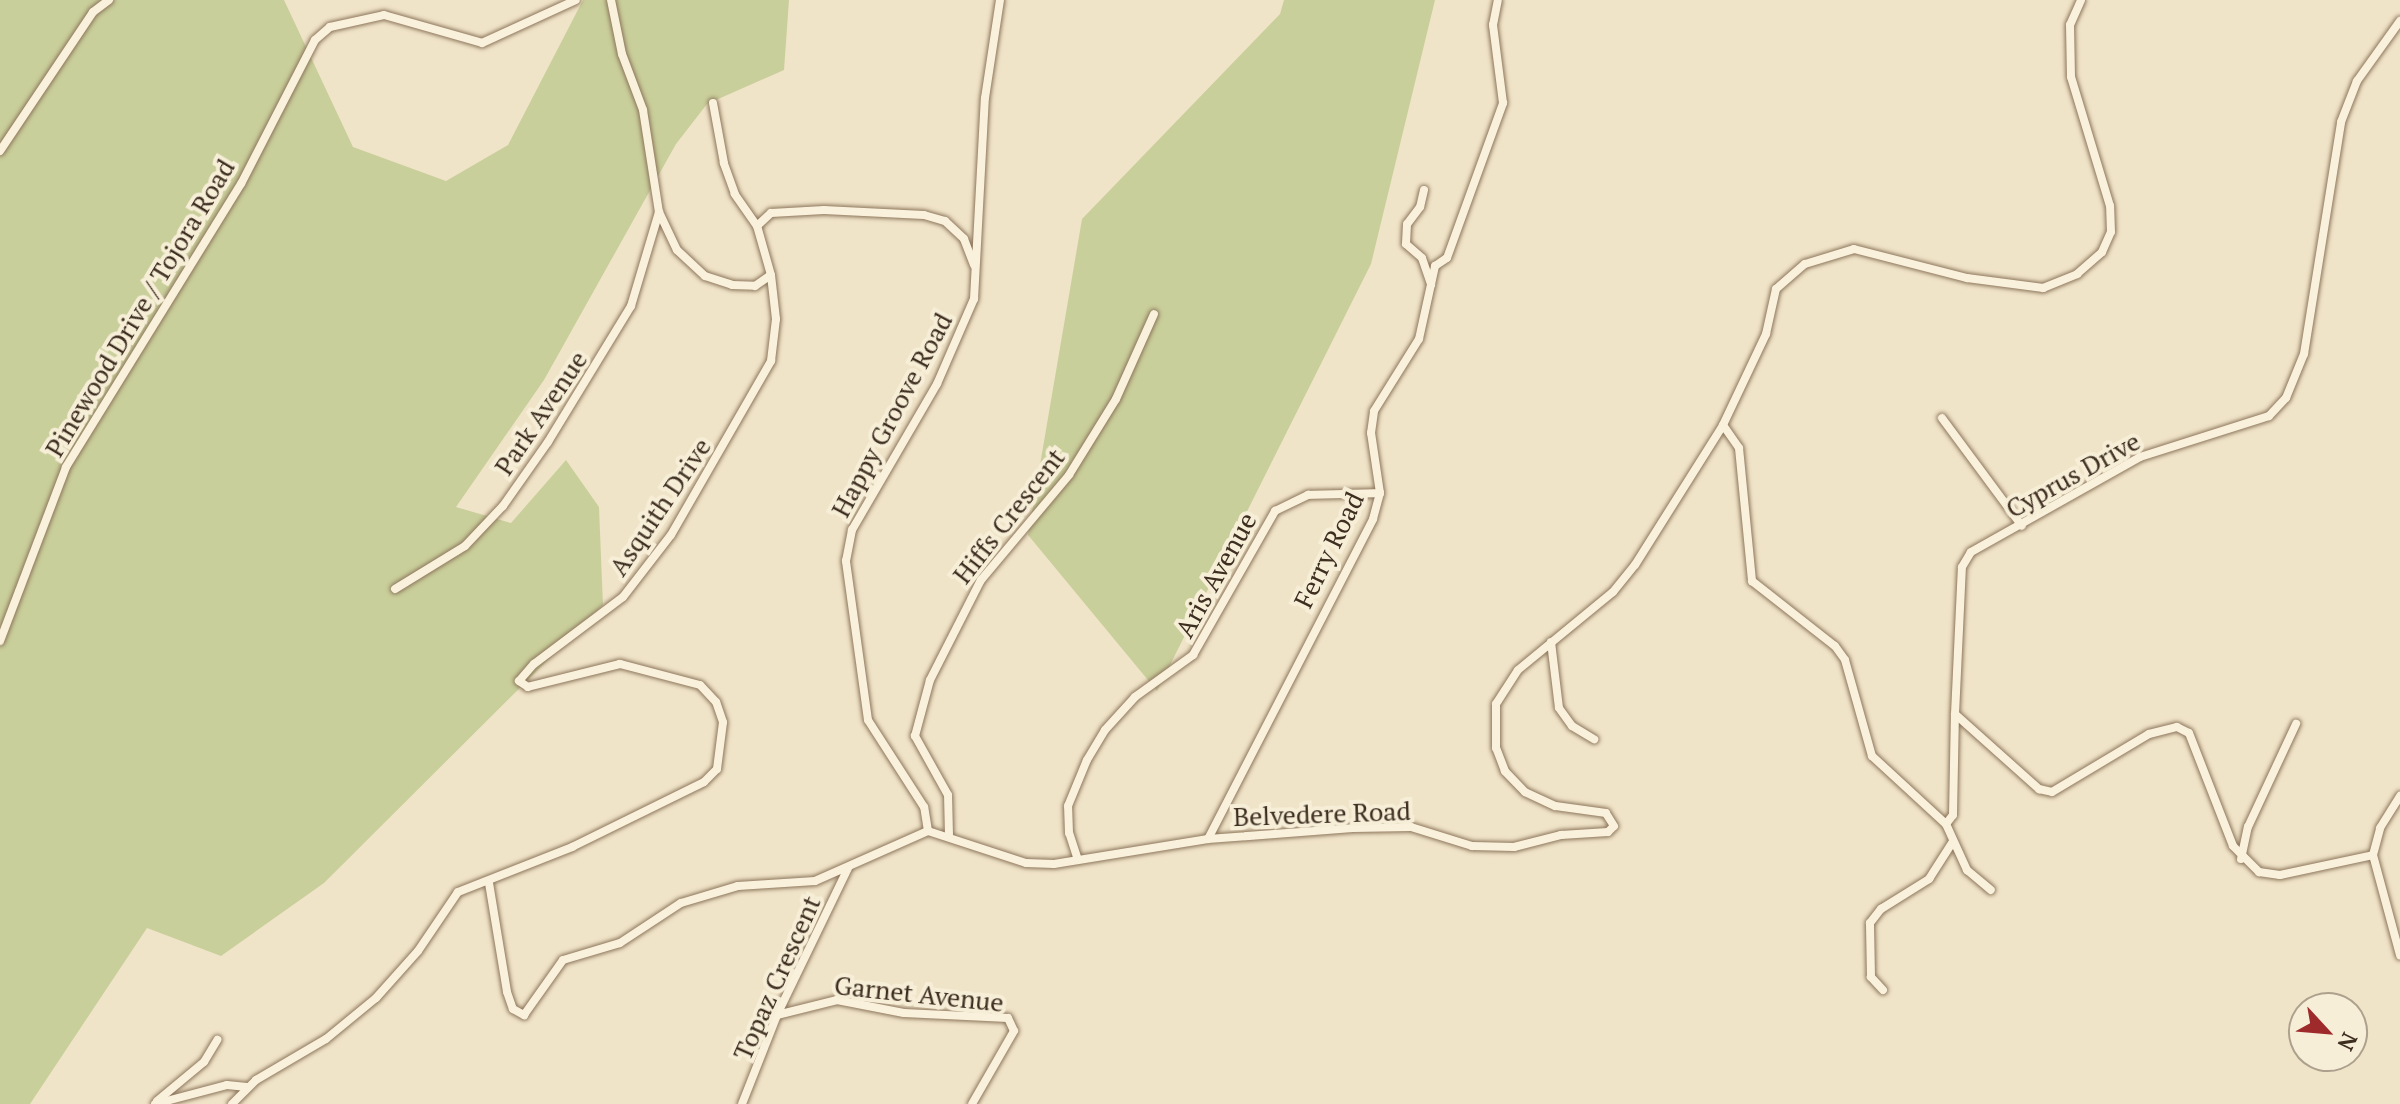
<!DOCTYPE html>
<style>
body{margin:0}
#map{position:relative;width:2400px;height:1104px;overflow:hidden;background:#f0e4c8;font-family:"PT Serif",serif}
div>[style]{position:absolute}
.green>*{inset:0;background:#c9cf9b}
.roads{filter:drop-shadow(0 0 2px #8d765c) drop-shadow(0 0 2px #8d765c)}
.minor>*{height:8px;margin:-4px;padding:0 4px;transform-origin:4px;border-radius:4px;background:#faf1dc}
span{translate:-50% -50%;white-space:nowrap;text-align:center;line-height:1.15;-webkit-text-stroke:8px #f7eed8;paint-order:stroke}
.street-label{font-size:26px;color:#3d2e20}
.north{position:absolute;left:2288px;top:992px;width:80px;height:80px;box-sizing:border-box;background:#f7eed8;border:2px solid #ada18e;border-radius:50%;rotate:116deg;font-size:22px;font-weight:700;line-height:32px;text-align:center;color:#3d2e20}
.north::after{content:'';display:block;margin:auto;width:28px;height:36px;background:#9e2a2b;clip-path:polygon(50% 0,100% 100%,50% 72%,0 100%)}
</style>
<div id="map">
<div class="green">
<div style="clip-path:polygon(0 0,284px 0,353px 147px,446px 181px,508px 145px,583px 0,789px 0,784px 70px,707px 104px,676px 144px,544px 380px,456px 507px,511px 523px,566px 460px,599px 507px,603px 605px,324px 883px,221px 956px,147px 928px,30px 1104px,0 1104px)"></div>
<div style="clip-path:polygon(1284px 0,1435px 0,1371px 264px,1157px 691px,1028px 535px,1082px 219px,1280px 14px)"></div>
</div>
<div class="roads">
<div class="minor">
<div style="left:611px;top:0;width:55px;rotate:78.5deg"></div>
<div style="left:622px;top:54px;width:60px;rotate:69.4deg"></div>
<div style="left:643px;top:110px;width:103px;rotate:81.1deg"></div>
<div style="left:659px;top:212px;width:42px;rotate:64.7deg"></div>
<div style="left:677px;top:250px;width:38px;rotate:43deg"></div>
<div style="left:705px;top:276px;width:28px;rotate:18deg"></div>
<div style="left:732px;top:285px;width:23px;rotate:2deg"></div>
<div style="left:755px;top:286px;width:19px;rotate:-35deg"></div>
<div style="left:0;top:151px;width:167px;rotate:-56.2deg"></div>
<div style="left:93px;top:12px;width:20px;rotate:-37deg"></div>
<div style="left:1424px;top:190px;width:17px;rotate:103deg"></div>
<div style="left:1420px;top:207px;width:21px;rotate:127deg"></div>
<div style="left:1407px;top:224px;width:20px;rotate:93deg"></div>
<div style="left:1406px;top:244px;width:21px;rotate:41deg"></div>
<div style="left:1422px;top:258px;width:28px;rotate:71deg"></div>
<div style="left:757px;top:226px;width:19px;rotate:-43deg"></div>
<div style="left:771px;top:213px;width:53px;rotate:-3.2deg"></div>
<div style="left:824px;top:210px;width:100px;rotate:2.9deg"></div>
<div style="left:924px;top:215px;width:22px;rotate:16deg"></div>
<div style="left:945px;top:221px;width:26px;rotate:43deg"></div>
<div style="left:964px;top:239px;width:28px;rotate:69deg"></div>
<div style="left:1942px;top:418px;width:134px;rotate:53.5deg"></div>
<div style="left:1723px;top:425px;width:101px;rotate:-64.7deg"></div>
<div style="left:1766px;top:334px;width:46px;rotate:-77.5deg"></div>
<div style="left:1776px;top:289px;width:38px;rotate:-41deg"></div>
<div style="left:1805px;top:264px;width:51px;rotate:-17deg"></div>
<div style="left:1854px;top:249px;width:117px;rotate:14.4deg"></div>
<div style="left:1967px;top:278px;width:77px;rotate:7.5deg"></div>
<div style="left:2043px;top:288px;width:37px;rotate:-22deg"></div>
<div style="left:2077px;top:274px;width:33px;rotate:-41deg"></div>
<div style="left:2102px;top:252px;width:22px;rotate:-66deg"></div>
<div style="left:2111px;top:232px;width:26px;rotate:-92deg"></div>
<div style="left:2110px;top:206px;width:135px;rotate:-106.8deg"></div>
<div style="left:2071px;top:77px;width:52px;rotate:-91.1deg"></div>
<div style="left:2070px;top:25px;width:27px;rotate:-66deg"></div>
<div style="left:395px;top:589px;width:82px;rotate:-31.6deg"></div>
<div style="left:465px;top:546px;width:55px;rotate:-46.5deg"></div>
<div style="left:503px;top:506px;width:78px;rotate:-54.9deg"></div>
<div style="left:548px;top:442px;width:159px;rotate:-58.6deg"></div>
<div style="left:631px;top:306px;width:98px;rotate:-73.4deg"></div>
<div style="left:0;top:641px;width:186px;rotate:-69.2deg"></div>
<div style="left:66px;top:467px;width:333px;rotate:-58.3deg"></div>
<div style="left:241px;top:184px;width:162px;rotate:-62.8deg"></div>
<div style="left:315px;top:40px;width:20px;rotate:-41deg"></div>
<div style="left:330px;top:27px;width:55px;rotate:-12.5deg"></div>
<div style="left:384px;top:15px;width:102px;rotate:15.9deg"></div>
<div style="left:482px;top:43px;width:103px;rotate:-24.6deg"></div>
<div style="left:1551px;top:642px;width:66px;rotate:83.1deg"></div>
<div style="left:1559px;top:708px;width:22px;rotate:54deg"></div>
<div style="left:1572px;top:726px;width:26px;rotate:31deg"></div>
<div style="left:1955px;top:714px;width:147px;rotate:-87.3deg"></div>
<div style="left:1962px;top:567px;width:17px;rotate:-59deg"></div>
<div style="left:1971px;top:552px;width:194px;rotate:-29.3deg"></div>
<div style="left:2140px;top:457px;width:135px;rotate:-17.6deg"></div>
<div style="left:2269px;top:416px;width:25px;rotate:-47deg"></div>
<div style="left:2286px;top:398px;width:48px;rotate:-67.8deg"></div>
<div style="left:2304px;top:354px;width:235px;rotate:-80.9deg"></div>
<div style="left:2341px;top:122px;width:44px;rotate:-68.7deg"></div>
<div style="left:2357px;top:81px;width:74px;rotate:-54.4deg"></div>
<div style="left:1946px;top:824px;width:51px;rotate:65.5deg"></div>
<div style="left:1967px;top:870px;width:31px;rotate:40deg"></div>
<div style="left:928px;top:831px;width:24px;rotate:-99deg"></div>
<div style="left:924px;top:807px;width:103px;rotate:-122.8deg"></div>
<div style="left:868px;top:720px;width:161px;rotate:-97.9deg"></div>
<div style="left:846px;top:561px;width:32px;rotate:-79deg"></div>
<div style="left:852px;top:530px;width:169px;rotate:-59.8deg"></div>
<div style="left:937px;top:384px;width:93px;rotate:-66.5deg"></div>
<div style="left:974px;top:299px;width:201px;rotate:-86.9deg"></div>
<div style="left:985px;top:98px;width:99px;rotate:-81.3deg"></div>
<div style="left:949px;top:835px;width:40px;rotate:-91.4deg"></div>
<div style="left:948px;top:795px;width:68px;rotate:-119.2deg"></div>
<div style="left:915px;top:736px;width:58px;rotate:-75deg"></div>
<div style="left:930px;top:680px;width:112px;rotate:-63deg"></div>
<div style="left:981px;top:580px;width:137px;rotate:-50deg"></div>
<div style="left:1069px;top:475px;width:89px;rotate:-58.3deg"></div>
<div style="left:1116px;top:399px;width:93px;rotate:-65.9deg"></div>
<div style="left:1208px;top:839px;width:360px;rotate:-62.7deg"></div>
<div style="left:1373px;top:519px;width:27px;rotate:-75deg"></div>
<div style="left:1380px;top:493px;width:61px;rotate:-98.5deg"></div>
<div style="left:1371px;top:433px;width:22px;rotate:-82deg"></div>
<div style="left:1374px;top:411px;width:85px;rotate:-58deg"></div>
<div style="left:1419px;top:339px;width:75px;rotate:-77.6deg"></div>
<div style="left:1435px;top:266px;width:14px;rotate:-34deg"></div>
<div style="left:1447px;top:258px;width:165px;rotate:-70.1deg"></div>
<div style="left:1503px;top:103px;width:79px;rotate:-97.3deg"></div>
<div style="left:1493px;top:25px;width:25px;rotate:-79deg"></div>
<div style="left:2373px;top:855px;width:104px;rotate:74.9deg"></div>
<div style="left:2373px;top:855px;width:28px;rotate:-75deg"></div>
<div style="left:2380px;top:828px;width:38px;rotate:-58deg"></div>
<div style="left:2241px;top:859px;width:33px;rotate:-78deg"></div>
<div style="left:2248px;top:827px;width:114px;rotate:-65deg"></div>
<div style="left:1078px;top:860px;width:28px;rotate:-108deg"></div>
<div style="left:1069px;top:833px;width:27px;rotate:-92deg"></div>
<div style="left:1068px;top:806px;width:50px;rotate:-67.6deg"></div>
<div style="left:1087px;top:760px;width:35px;rotate:-59deg"></div>
<div style="left:1105px;top:730px;width:45px;rotate:-47.7deg"></div>
<div style="left:1135px;top:697px;width:72px;rotate:-35.9deg"></div>
<div style="left:1193px;top:655px;width:166px;rotate:-60.3deg"></div>
<div style="left:1275px;top:511px;width:37px;rotate:-26deg"></div>
<div style="left:1308px;top:495px;width:72px;rotate:-1.6deg"></div>
<div style="left:489px;top:883px;width:110px;rotate:80.6deg"></div>
<div style="left:507px;top:992px;width:18px;rotate:71deg"></div>
<div style="left:513px;top:1009px;width:13px;rotate:29deg"></div>
<div style="left:524px;top:1015px;width:67px;rotate:-54.7deg"></div>
<div style="left:563px;top:960px;width:59px;rotate:-16.6deg"></div>
<div style="left:620px;top:943px;width:73px;rotate:-33.3deg"></div>
<div style="left:681px;top:903px;width:59px;rotate:-16.6deg"></div>
<div style="left:738px;top:886px;width:77px;rotate:-3.7deg"></div>
<div style="left:815px;top:881px;width:124px;rotate:-23.9deg"></div>
<div style="left:928px;top:831px;width:103px;rotate:18.1deg"></div>
<div style="left:1026px;top:863px;width:28px;rotate:2deg"></div>
<div style="left:1054px;top:864px;width:156px;rotate:-9.2deg"></div>
<div style="left:1208px;top:839px;width:145px;rotate:-4.3deg"></div>
<div style="left:1353px;top:828px;width:58px;rotate:-1deg"></div>
<div style="left:1411px;top:827px;width:64px;rotate:17.3deg"></div>
<div style="left:1472px;top:846px;width:42px;rotate:1.4deg"></div>
<div style="left:1514px;top:847px;width:49px;rotate:-14.3deg"></div>
<div style="left:1561px;top:835px;width:47px;rotate:-3.7deg"></div>
<div style="left:1608px;top:832px;width:8px;rotate:-45deg"></div>
<div style="left:1614px;top:826px;width:15px;rotate:-122deg"></div>
<div style="left:1606px;top:813px;width:51px;rotate:-172.2deg"></div>
<div style="left:1555px;top:806px;width:33px;rotate:-155deg"></div>
<div style="left:1525px;top:792px;width:29px;rotate:-134deg"></div>
<div style="left:1505px;top:771px;width:25px;rotate:-111deg"></div>
<div style="left:1496px;top:748px;width:44px;rotate:-90deg"></div>
<div style="left:1496px;top:704px;width:40px;rotate:-57.1deg"></div>
<div style="left:1518px;top:670px;width:123px;rotate:-39.4deg"></div>
<div style="left:1613px;top:592px;width:35px;rotate:-51deg"></div>
<div style="left:1635px;top:565px;width:165px;rotate:-57.8deg"></div>
<div style="left:1723px;top:425px;width:28px;rotate:55deg"></div>
<div style="left:1739px;top:448px;width:134px;rotate:84.4deg"></div>
<div style="left:1752px;top:581px;width:105px;rotate:38.1deg"></div>
<div style="left:1835px;top:646px;width:17px;rotate:54deg"></div>
<div style="left:1845px;top:660px;width:100px;rotate:74.3deg"></div>
<div style="left:1872px;top:756px;width:100px;rotate:42.6deg"></div>
<div style="left:1946px;top:824px;width:11px;rotate:-52deg"></div>
<div style="left:1953px;top:815px;width:101px;rotate:-88.9deg"></div>
<div style="left:1955px;top:714px;width:113px;rotate:41.8deg"></div>
<div style="left:2039px;top:789px;width:13px;rotate:13deg"></div>
<div style="left:2052px;top:792px;width:113px;rotate:-30.9deg"></div>
<div style="left:2149px;top:734px;width:29px;rotate:-14deg"></div>
<div style="left:2177px;top:727px;width:13px;rotate:27deg"></div>
<div style="left:2189px;top:733px;width:121px;rotate:68.7deg"></div>
<div style="left:2233px;top:846px;width:37px;rotate:45deg"></div>
<div style="left:2259px;top:872px;width:21px;rotate:8deg"></div>
<div style="left:2280px;top:875px;width:95px;rotate:-12.1deg"></div>
<div style="left:1883px;top:990px;width:18px;rotate:-133deg"></div>
<div style="left:1871px;top:977px;width:54px;rotate:-91.1deg"></div>
<div style="left:1870px;top:923px;width:18px;rotate:-52deg"></div>
<div style="left:1881px;top:909px;width:57px;rotate:-32deg"></div>
<div style="left:1929px;top:879px;width:43px;rotate:-57.4deg"></div>
<div style="left:777px;top:1015px;width:62px;rotate:-14deg"></div>
<div style="left:837px;top:1000px;width:68px;rotate:11deg"></div>
<div style="left:904px;top:1013px;width:104px;rotate:2.8deg"></div>
<div style="left:1008px;top:1018px;width:14px;rotate:65deg"></div>
<div style="left:1014px;top:1031px;width:84px;rotate:119.9deg"></div>
<div style="left:157px;top:1101px;width:61px;rotate:-39.7deg"></div>
<div style="left:204px;top:1062px;width:26px;rotate:-59deg"></div>
<div style="left:155px;top:1104px;width:74px;rotate:-14.8deg"></div>
<div style="left:227px;top:1085px;width:20px;rotate:6deg"></div>
<div style="left:232px;top:1104px;width:34px;rotate:-45deg"></div>
<div style="left:256px;top:1080px;width:81px;rotate:-30.4deg"></div>
<div style="left:326px;top:1039px;width:65px;rotate:-39.4deg"></div>
<div style="left:376px;top:998px;width:63px;rotate:-48.2deg"></div>
<div style="left:418px;top:951px;width:71px;rotate:-55.9deg"></div>
<div style="left:458px;top:892px;width:123px;rotate:-21.5deg"></div>
<div style="left:572px;top:847px;width:147px;rotate:-26.2deg"></div>
<div style="left:704px;top:782px;width:18px;rotate:-45deg"></div>
<div style="left:717px;top:769px;width:47px;rotate:-82.7deg"></div>
<div style="left:723px;top:722px;width:21px;rotate:-109deg"></div>
<div style="left:716px;top:702px;width:23px;rotate:-133deg"></div>
<div style="left:700px;top:685px;width:83px;rotate:-165.3deg"></div>
<div style="left:620px;top:664px;width:95px;rotate:166deg"></div>
<div style="left:528px;top:687px;width:11px;rotate:-146deg"></div>
<div style="left:519px;top:681px;width:23px;rotate:-49deg"></div>
<div style="left:534px;top:664px;width:111px;rotate:-37deg"></div>
<div style="left:623px;top:597px;width:78px;rotate:-52.3deg"></div>
<div style="left:671px;top:535px;width:201px;rotate:-60.1deg"></div>
<div style="left:771px;top:361px;width:42px;rotate:-83.2deg"></div>
<div style="left:776px;top:319px;width:44px;rotate:-96.5deg"></div>
<div style="left:771px;top:275px;width:51px;rotate:-105.9deg"></div>
<div style="left:757px;top:226px;width:39px;rotate:-125deg"></div>
<div style="left:735px;top:194px;width:33px;rotate:-110deg"></div>
<div style="left:724px;top:163px;width:61px;rotate:-100.4deg"></div>
<div style="left:742px;top:1104px;width:96px;rotate:-68.5deg"></div>
<div style="left:777px;top:1015px;width:163px;rotate:-64.2deg"></div>
</div>
</div>
<div class="street-label">
<span style="left:140px;top:308px;rotate:-59deg">Pinewood Drive / Tojora Road</span>
<span style="left:541px;top:413px;rotate:-56deg">Park Avenue</span>
<span style="left:892px;top:415px;rotate:-62deg">Happy Groove Road</span>
<span style="left:2073px;top:475px;rotate:-29deg">Cyprus Drive</span>
<span style="left:660px;top:507px;rotate:-56deg">Asquith Drive</span>
<span style="left:1009px;top:516px;rotate:-52deg">Hiffs Crescent</span>
<span style="left:1329px;top:550px;rotate:-64deg">Ferry Road</span>
<span style="left:1216px;top:575px;rotate:-61deg">Aris Avenue</span>
<span style="left:1322px;top:814px;rotate:-2deg">Belvedere Road</span>
<span style="left:777px;top:978px;rotate:-66deg">Topaz Crescent</span>
<span style="left:919px;top:994px;rotate:6deg">Garnet Avenue</span>
</div>
<div class="north">N</div>
</div>
